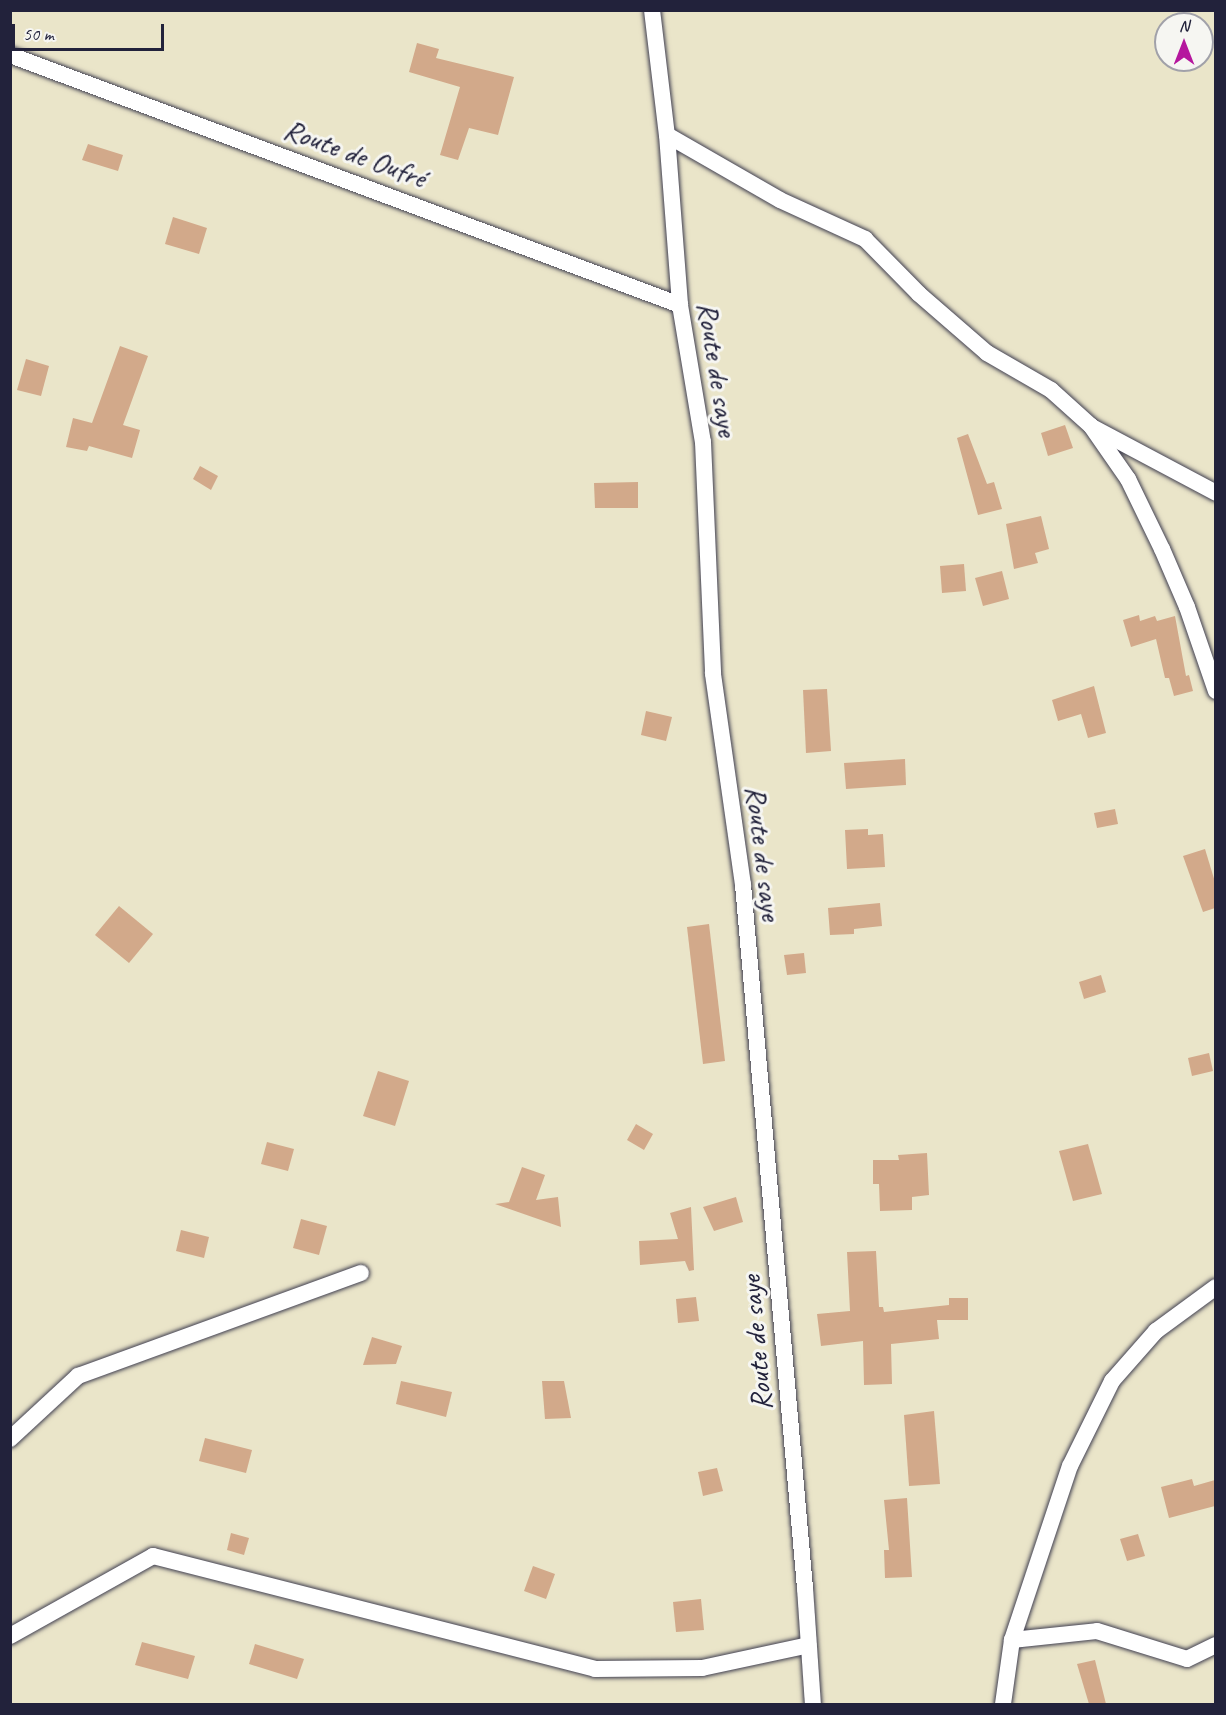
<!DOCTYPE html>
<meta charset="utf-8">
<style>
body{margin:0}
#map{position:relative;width:1226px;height:1715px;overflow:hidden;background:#eae5c9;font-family:Caveat,sans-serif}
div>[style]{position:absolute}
.building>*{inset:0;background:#d2a98a}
.roads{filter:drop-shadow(0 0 2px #403f50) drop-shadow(0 0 2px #403f50)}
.minor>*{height:16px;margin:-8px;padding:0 8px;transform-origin:8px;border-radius:8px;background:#fff}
span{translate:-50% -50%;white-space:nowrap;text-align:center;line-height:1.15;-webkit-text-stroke:6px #f6f6f2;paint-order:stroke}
.street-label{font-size:30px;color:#22223b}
.frame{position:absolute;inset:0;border:12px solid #22223b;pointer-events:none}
.north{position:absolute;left:1154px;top:12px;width:60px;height:60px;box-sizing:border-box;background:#f6f6f2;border:2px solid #a1a1a9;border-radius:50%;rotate:0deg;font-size:16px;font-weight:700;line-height:24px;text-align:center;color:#22223b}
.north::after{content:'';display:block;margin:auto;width:21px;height:27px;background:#b5179e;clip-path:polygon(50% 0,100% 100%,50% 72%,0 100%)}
.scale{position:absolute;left:12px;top:24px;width:152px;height:27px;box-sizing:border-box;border:3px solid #22223b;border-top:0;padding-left:8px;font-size:18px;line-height:21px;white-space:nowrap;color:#22223b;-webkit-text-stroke:4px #f6f6f2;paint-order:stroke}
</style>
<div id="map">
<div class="building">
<div style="clip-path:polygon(417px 43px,439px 49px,436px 58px,514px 77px,498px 135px,469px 128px,458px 160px,440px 155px,460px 87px,409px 72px)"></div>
<div style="clip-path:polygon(88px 144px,123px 155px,118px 171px,82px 160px)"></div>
<div style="clip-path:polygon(173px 217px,207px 228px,199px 254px,165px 244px)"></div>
<div style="clip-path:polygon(120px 346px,148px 356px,123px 425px,140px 430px,132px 458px,89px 446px,87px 451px,66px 447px,73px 418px,92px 423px)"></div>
<div style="clip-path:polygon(26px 359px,49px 366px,41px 396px,17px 390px)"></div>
<div style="clip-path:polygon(1065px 425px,1073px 448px,1048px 456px,1041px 433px)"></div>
<div style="clip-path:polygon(968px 434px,987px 484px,994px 482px,1002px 509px,978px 515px,957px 438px)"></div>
<div style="clip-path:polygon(200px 466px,218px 476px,211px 490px,193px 479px)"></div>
<div style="clip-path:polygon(638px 482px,638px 508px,595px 508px,594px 483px)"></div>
<div style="clip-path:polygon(1041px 516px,1049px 549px,1035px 553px,1038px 563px,1014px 569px,1006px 524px)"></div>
<div style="clip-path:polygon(964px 564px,966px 591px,942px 593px,940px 566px)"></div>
<div style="clip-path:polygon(1002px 571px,1009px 599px,983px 606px,975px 578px)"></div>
<div style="clip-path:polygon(1139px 615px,1140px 621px,1155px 616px,1157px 621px,1175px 616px,1186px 676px,1189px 675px,1193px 691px,1174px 696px,1169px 678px,1165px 678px,1156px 639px,1131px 647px,1123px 620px)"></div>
<div style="clip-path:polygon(1094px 686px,1106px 733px,1088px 738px,1081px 714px,1058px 721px,1052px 700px)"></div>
<div style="clip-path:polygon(827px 689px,831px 751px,806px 753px,803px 690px)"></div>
<div style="clip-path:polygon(646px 711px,672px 717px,666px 741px,641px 735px)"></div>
<div style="clip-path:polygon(905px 759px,906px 785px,846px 789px,844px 763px)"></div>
<div style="clip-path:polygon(1115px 809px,1118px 824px,1097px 828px,1094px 813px)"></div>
<div style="clip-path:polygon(868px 829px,868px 835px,883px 834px,885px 867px,847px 869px,845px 830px)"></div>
<div style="clip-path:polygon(1205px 849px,1215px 882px,1215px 908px,1203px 912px,1183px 856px)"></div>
<div style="clip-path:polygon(880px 903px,882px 926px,854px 929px,854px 934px,830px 935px,828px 908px)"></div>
<div style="clip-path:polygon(119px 906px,153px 934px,129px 963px,95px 935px)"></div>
<div style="clip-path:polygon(709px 924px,725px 1061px,703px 1064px,687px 927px)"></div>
<div style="clip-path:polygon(804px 953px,806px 973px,787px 975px,784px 955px)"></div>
<div style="clip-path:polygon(1101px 975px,1106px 992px,1084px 999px,1079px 982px)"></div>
<div style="clip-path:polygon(1209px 1053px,1213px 1071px,1192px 1076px,1188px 1058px)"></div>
<div style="clip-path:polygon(378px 1071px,409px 1081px,395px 1126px,363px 1116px)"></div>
<div style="clip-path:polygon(636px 1124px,653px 1134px,644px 1150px,627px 1140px)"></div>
<div style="clip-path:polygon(267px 1142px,294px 1149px,288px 1171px,261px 1164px)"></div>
<div style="clip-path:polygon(1088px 1144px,1102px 1194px,1073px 1201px,1059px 1151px)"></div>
<div style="clip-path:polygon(927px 1153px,929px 1195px,912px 1197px,912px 1210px,880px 1211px,879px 1184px,873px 1184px,873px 1160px,899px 1160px,898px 1155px)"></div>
<div style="clip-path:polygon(522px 1167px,545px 1175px,536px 1200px,558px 1197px,561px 1227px,495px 1204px,509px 1202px)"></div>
<div style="clip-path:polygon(736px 1197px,743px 1222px,714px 1231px,703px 1207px)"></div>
<div style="clip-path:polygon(691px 1207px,694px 1270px,689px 1271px,685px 1261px,640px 1265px,639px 1241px,678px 1239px,670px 1213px)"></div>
<div style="clip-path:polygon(301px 1219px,327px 1226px,319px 1255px,293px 1248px)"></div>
<div style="clip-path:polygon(181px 1230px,209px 1237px,204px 1258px,176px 1251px)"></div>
<div style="clip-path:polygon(876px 1251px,879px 1307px,883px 1307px,884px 1312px,949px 1305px,949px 1298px,968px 1298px,968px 1320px,937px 1320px,939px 1339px,891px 1344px,892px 1384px,864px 1385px,863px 1341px,821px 1346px,817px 1314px,850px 1311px,847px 1252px)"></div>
<div style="clip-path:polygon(696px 1297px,699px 1321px,678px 1323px,676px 1299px)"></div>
<div style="clip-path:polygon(372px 1337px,402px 1346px,396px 1364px,363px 1365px)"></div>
<div style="clip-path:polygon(401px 1381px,452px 1392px,446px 1417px,396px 1404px)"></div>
<div style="clip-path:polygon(542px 1381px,564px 1381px,571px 1418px,545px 1419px)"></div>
<div style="clip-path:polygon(934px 1411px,940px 1484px,909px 1486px,904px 1415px)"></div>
<div style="clip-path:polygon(205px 1438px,252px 1450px,246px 1473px,199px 1461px)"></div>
<div style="clip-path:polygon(717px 1468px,723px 1491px,703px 1496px,698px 1472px)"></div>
<div style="clip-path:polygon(1192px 1479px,1194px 1486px,1215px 1480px,1215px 1506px,1169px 1518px,1161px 1487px)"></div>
<div style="clip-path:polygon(907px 1498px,912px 1577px,885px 1578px,884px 1550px,889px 1550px,884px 1500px)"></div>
<div style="clip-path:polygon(231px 1533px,249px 1538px,244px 1555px,227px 1550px)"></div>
<div style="clip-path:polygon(1138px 1534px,1145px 1556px,1127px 1561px,1120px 1539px)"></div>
<div style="clip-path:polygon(533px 1566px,555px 1574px,546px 1599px,524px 1591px)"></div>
<div style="clip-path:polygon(701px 1599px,704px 1630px,676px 1632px,673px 1602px)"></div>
<div style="clip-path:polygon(142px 1642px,195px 1656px,188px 1679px,135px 1665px)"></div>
<div style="clip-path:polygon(255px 1644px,304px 1659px,297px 1679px,249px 1664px)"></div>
<div style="clip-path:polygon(1095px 1660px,1106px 1704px,1089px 1704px,1077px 1664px)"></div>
</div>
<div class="roads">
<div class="minor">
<div style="left:652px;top:10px;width:126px;rotate:83.2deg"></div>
<div style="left:667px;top:135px;width:170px;rotate:85.6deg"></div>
<div style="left:680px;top:305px;width:139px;rotate:80.5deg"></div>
<div style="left:703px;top:442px;width:232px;rotate:87.5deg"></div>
<div style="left:713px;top:674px;width:213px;rotate:81.9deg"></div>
<div style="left:743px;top:885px;width:706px;rotate:84.96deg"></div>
<div style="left:805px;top:1588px;width:116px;rotate:86.1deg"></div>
<div style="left:10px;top:55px;width:715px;rotate:20.46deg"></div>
<div style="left:667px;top:135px;width:130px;rotate:29.9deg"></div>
<div style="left:780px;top:200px;width:94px;rotate:24.6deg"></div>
<div style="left:865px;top:239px;width:77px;rotate:45.5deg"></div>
<div style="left:919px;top:294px;width:90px;rotate:40.9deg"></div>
<div style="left:987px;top:353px;width:74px;rotate:30deg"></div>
<div style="left:1051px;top:390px;width:54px;rotate:42deg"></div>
<div style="left:1091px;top:426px;width:65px;rotate:55.1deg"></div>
<div style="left:1128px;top:479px;width:78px;rotate:64.1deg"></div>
<div style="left:1162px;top:549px;width:63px;rotate:66.7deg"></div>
<div style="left:1187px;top:607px;width:89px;rotate:71deg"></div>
<div style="left:1094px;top:428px;width:138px;rotate:28deg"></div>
<div style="left:10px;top:1439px;width:93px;rotate:-42.8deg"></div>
<div style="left:78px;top:1376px;width:301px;rotate:-20deg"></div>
<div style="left:10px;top:1636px;width:164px;rotate:-29.2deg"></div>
<div style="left:153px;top:1556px;width:456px;rotate:14.3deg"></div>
<div style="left:595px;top:1669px;width:107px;rotate:-0.5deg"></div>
<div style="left:702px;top:1668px;width:109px;rotate:-12.1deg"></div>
<div style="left:1012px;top:1640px;width:85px;rotate:-6deg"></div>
<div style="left:1097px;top:1631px;width:94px;rotate:17.3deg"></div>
<div style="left:1187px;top:1659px;width:32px;rotate:-26deg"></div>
<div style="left:1003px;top:1704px;width:65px;rotate:-82deg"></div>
<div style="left:1012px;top:1640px;width:183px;rotate:-71.6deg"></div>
<div style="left:1070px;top:1466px;width:95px;rotate:-63.7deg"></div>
<div style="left:1112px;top:1381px;width:67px;rotate:-48.7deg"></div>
<div style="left:1156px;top:1331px;width:74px;rotate:-36.3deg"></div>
</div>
</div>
<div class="street-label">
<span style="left:355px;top:153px;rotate:20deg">Route de Oufré</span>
<span style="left:718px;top:369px;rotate:81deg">Route de saye</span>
<span style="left:764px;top:853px;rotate:83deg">Route de saye</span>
<span style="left:756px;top:1343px;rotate:-95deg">Route de saye</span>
</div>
<div class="frame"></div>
<div class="north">N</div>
<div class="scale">50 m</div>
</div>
